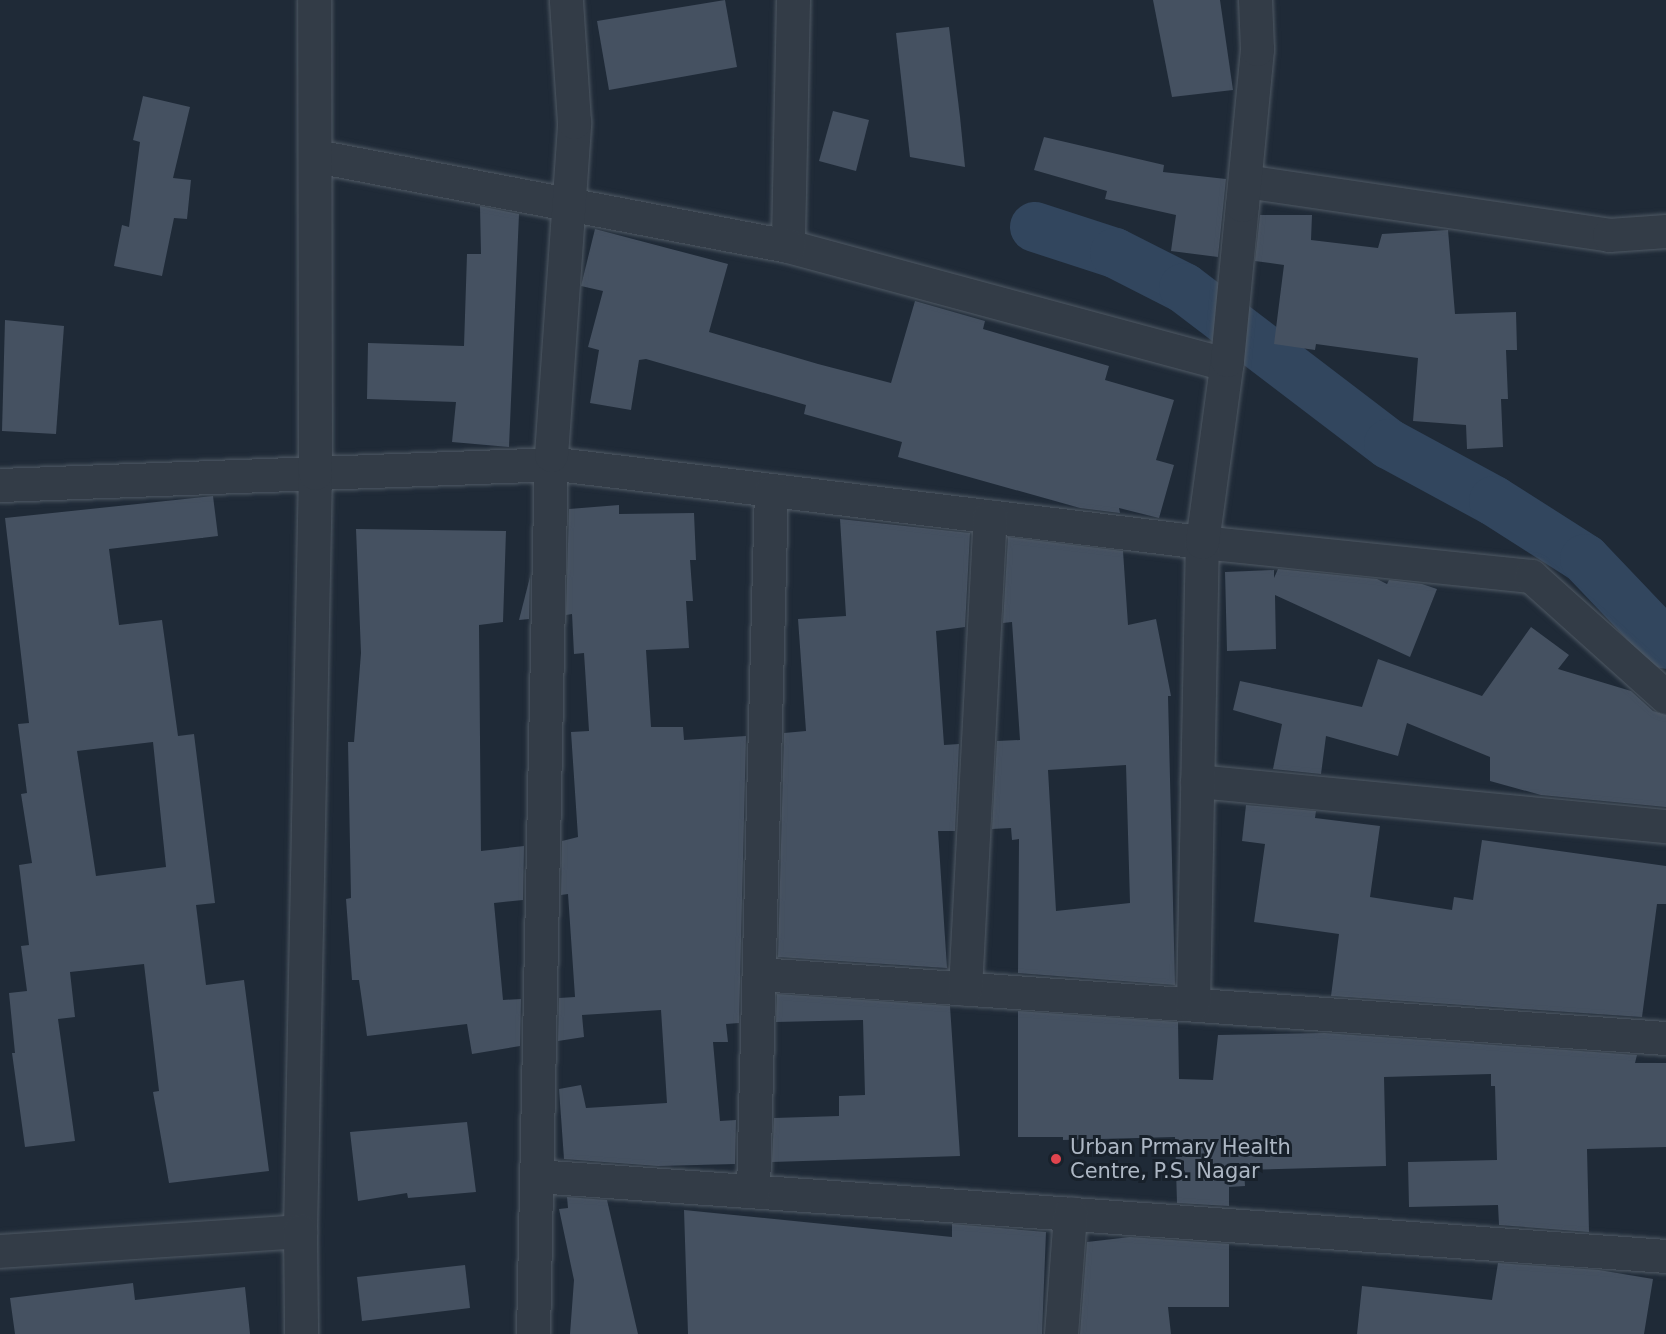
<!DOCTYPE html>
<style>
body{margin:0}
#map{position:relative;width:1666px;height:1334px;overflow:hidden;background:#1f2a37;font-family:"DejaVu Sans",sans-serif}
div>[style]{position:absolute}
.canal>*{height:50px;margin:-25px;padding:0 25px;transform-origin:25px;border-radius:25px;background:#32465e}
.building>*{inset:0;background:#455161}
.roads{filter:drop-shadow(0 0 2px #505a65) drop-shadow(0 0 2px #505a65)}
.minor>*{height:33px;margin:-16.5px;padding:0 16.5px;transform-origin:16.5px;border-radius:16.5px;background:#333c47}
.dots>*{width:16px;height:16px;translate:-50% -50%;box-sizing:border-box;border:3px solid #18212b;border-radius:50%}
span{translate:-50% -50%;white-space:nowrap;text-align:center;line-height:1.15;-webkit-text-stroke:6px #18212b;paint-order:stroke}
.poi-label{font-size:21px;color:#adb7c4}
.left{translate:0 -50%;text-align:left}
</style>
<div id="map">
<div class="canal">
<div style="left:1035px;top:227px;width:84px;rotate:18deg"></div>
<div style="left:1115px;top:253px;width:77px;rotate:26.9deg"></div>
<div style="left:1184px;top:288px;width:258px;rotate:37.3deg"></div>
<div style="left:1389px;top:444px;width:119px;rotate:28.5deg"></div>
<div style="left:1494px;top:501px;width:108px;rotate:32.5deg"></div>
<div style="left:1585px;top:559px;width:117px;rotate:46.4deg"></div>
</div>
<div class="building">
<div style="clip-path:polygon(725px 0,737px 67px,609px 90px,597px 21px)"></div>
<div style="clip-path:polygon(1153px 0,1220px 0,1233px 90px,1172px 97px)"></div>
<div style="clip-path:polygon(949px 27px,960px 117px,965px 167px,910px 157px,896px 33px)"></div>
<div style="clip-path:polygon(143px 96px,190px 107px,173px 178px,191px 180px,187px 219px,174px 218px,162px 276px,114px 266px,122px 225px,129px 227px,140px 142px,133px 140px)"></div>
<div style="clip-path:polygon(833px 111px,869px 120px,856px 171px,819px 161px)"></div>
<div style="clip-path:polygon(1044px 137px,1164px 165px,1163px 172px,1226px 179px,1218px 257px,1171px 251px,1176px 215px,1105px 199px,1107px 191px,1034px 170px)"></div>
<div style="clip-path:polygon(480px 206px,519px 214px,509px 447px,452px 442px,456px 402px,367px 399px,368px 343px,464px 346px,467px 254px,481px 254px)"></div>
<div style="clip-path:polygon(1260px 215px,1312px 215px,1311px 240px,1378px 248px,1382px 234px,1448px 230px,1455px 314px,1516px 312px,1517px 350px,1506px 350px,1508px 399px,1501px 399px,1503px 447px,1467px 449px,1466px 425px,1413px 421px,1418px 358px,1316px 344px,1315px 350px,1274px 344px,1284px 265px,1255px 261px)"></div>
<div style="clip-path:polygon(595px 229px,728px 264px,709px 332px,818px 364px,891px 383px,915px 301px,985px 321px,983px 329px,1109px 366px,1105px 380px,1174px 400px,1156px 460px,1174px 465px,1159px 518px,1119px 508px,1120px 513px,1080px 508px,898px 457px,902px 442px,804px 414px,806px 405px,646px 359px,639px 360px,631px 410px,590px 403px,599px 350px,588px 347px,603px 291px,581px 286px)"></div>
<div style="clip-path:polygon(5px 320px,64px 326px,56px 434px,2px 431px)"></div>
<div style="clip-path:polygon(evenodd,213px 496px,218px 536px,109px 549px,119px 625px,162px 620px,178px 736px,194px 734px,215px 903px,196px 905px,206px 985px,244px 980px,269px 1171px,169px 1183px,153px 1092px,159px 1091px,144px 964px,70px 972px,75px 1017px,58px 1019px,75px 1141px,25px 1147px,12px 1053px,15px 1053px,9px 993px,27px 991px,21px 946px,29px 945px,19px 865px,32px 863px,21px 794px,27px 793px,18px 724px,29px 723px,5px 518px,213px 496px,153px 742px,166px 867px,96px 876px,77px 751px,153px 742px)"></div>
<div style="clip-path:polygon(619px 505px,619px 514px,694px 513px,696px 560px,690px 560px,693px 601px,686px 601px,689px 648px,646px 650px,651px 727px,683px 727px,684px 740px,746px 736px,739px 1023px,726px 1024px,728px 1042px,713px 1042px,720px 1121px,736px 1120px,735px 1164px,658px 1166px,564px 1159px,559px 1089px,581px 1085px,586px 1108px,667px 1103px,661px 1010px,582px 1015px,584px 1037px,558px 1041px,559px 998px,575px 997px,568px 894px,561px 895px,562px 841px,578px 837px,571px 732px,589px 731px,584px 653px,574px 654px,572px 614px,566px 615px,569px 509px)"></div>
<div style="clip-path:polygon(840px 519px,970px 533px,965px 627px,936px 631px,944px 745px,959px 744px,955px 831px,938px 831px,947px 968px,778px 957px,784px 733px,806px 731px,798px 619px,846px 616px)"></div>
<div style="clip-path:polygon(356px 529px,506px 531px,503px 622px,479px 625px,481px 851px,524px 846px,523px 900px,494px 903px,503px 1000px,521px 999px,520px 1046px,472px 1054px,467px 1024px,367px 1036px,359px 980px,352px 980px,346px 899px,351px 898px,348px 742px,354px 742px,361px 653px)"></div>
<div style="clip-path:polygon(evenodd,1008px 537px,1123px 551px,1128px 625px,1156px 619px,1171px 696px,1168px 696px,1175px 985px,1018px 973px,1019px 839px,1012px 840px,1011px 828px,992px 829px,997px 741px,1020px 740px,1012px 622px,1003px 623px,1008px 537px,1126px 765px,1130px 903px,1056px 911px,1048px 770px,1126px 765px)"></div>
<div style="clip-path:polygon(1278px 569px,1377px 579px,1387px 584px,1389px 580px,1422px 584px,1437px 589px,1410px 657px,1275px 595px,1276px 649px,1227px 651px,1225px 572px,1274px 570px,1274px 578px)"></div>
<div style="clip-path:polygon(530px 577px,529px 619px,519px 620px)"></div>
<div style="clip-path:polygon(1531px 627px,1569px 655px,1558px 669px,1631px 691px,1653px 711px,1666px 715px,1666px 807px,1541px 795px,1490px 781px,1490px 757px,1407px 723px,1398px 756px,1326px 736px,1321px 774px,1273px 769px,1282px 724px,1233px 710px,1240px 681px,1362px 707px,1378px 659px,1482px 696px)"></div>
<div style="clip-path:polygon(1246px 805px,1316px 811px,1315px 818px,1380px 826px,1370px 897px,1452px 910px,1454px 897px,1473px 900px,1482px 840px,1666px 866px,1666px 904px,1657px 904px,1642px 1017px,1331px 996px,1339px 934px,1254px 922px,1265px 844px,1242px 841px)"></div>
<div style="clip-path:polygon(777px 994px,950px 1006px,960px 1156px,772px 1162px,774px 1118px,839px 1116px,839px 1096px,865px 1095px,863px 1020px,776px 1022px)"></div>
<div style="clip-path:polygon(1018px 1011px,1178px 1022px,1179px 1079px,1213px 1080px,1218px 1035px,1325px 1033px,1637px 1055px,1635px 1063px,1666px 1063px,1666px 1147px,1587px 1149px,1589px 1232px,1499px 1225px,1498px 1205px,1409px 1207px,1408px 1162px,1497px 1160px,1495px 1086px,1491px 1086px,1491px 1074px,1384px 1077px,1386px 1166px,1244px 1170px,1245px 1186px,1229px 1187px,1229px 1206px,1177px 1203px,1175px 1137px,1063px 1140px,1063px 1137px,1018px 1137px)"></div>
<div style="clip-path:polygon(467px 1122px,476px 1192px,408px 1198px,407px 1193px,358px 1201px,350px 1132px)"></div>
<div style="clip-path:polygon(567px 1197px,607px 1200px,638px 1334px,570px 1334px,574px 1280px,559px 1209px,568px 1208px)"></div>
<div style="clip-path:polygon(684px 1210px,952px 1237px,952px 1224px,1046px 1232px,1042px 1334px,688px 1334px)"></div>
<div style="clip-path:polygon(1130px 1237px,1229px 1244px,1229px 1307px,1168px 1307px,1171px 1334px,1080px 1334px,1087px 1242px)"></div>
<div style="clip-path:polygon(1498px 1263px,1599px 1270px,1653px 1279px,1644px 1334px,1357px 1334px,1362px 1286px,1492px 1300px)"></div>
<div style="clip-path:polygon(465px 1265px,470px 1308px,362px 1321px,357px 1277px)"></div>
<div style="clip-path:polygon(133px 1283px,135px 1300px,245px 1287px,250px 1334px,15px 1334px,10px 1298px)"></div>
</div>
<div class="roads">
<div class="minor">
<div style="left:793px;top:0;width:246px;rotate:91.2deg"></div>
<div style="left:788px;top:246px;width:454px;rotate:15.1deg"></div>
<div style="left:316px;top:156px;width:481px;rotate:10.8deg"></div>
<div style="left:1245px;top:181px;width:368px;rotate:8.4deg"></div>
<div style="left:1609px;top:235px;width:57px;rotate:-4deg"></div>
<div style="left:0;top:485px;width:557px;rotate:-2.16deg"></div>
<div style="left:557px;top:464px;width:650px;rotate:6.9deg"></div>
<div style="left:1202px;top:542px;width:331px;rotate:5.9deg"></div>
<div style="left:1531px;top:576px;width:181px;rotate:41.9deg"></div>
<div style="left:1197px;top:781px;width:471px;rotate:5.5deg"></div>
<div style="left:759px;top:974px;width:909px;rotate:4.04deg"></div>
<div style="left:965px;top:989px;width:473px;rotate:-87deg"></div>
<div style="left:1193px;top:1004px;width:462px;rotate:-88.9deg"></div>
<div style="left:1202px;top:542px;width:184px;rotate:-82.2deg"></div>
<div style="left:1227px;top:360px;width:156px;rotate:-84.5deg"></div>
<div style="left:1242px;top:205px;width:157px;rotate:-84.5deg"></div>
<div style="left:1257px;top:49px;width:49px;rotate:-92.3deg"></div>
<div style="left:536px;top:1176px;width:1133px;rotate:4.05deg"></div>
<div style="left:753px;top:1191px;width:700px;rotate:-88.53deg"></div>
<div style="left:300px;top:1231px;width:758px;rotate:-88.87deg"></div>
<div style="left:315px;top:473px;width:473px;rotate:-90.1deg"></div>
<div style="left:0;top:1251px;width:301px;rotate:-3.8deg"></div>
<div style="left:300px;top:1231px;width:103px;rotate:89.4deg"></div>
<div style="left:533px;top:1334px;width:879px;rotate:-88.83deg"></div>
<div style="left:551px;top:455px;width:334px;rotate:-86deg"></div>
<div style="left:574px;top:122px;width:122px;rotate:-93.8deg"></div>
<div style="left:1061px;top:1334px;width:121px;rotate:-85.7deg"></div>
</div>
</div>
<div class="dots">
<div style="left:1056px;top:1159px;background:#e0444e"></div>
</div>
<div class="poi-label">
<span class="left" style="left:1070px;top:1159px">Urban Prmary Health<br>Centre, P.S. Nagar</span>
</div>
</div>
